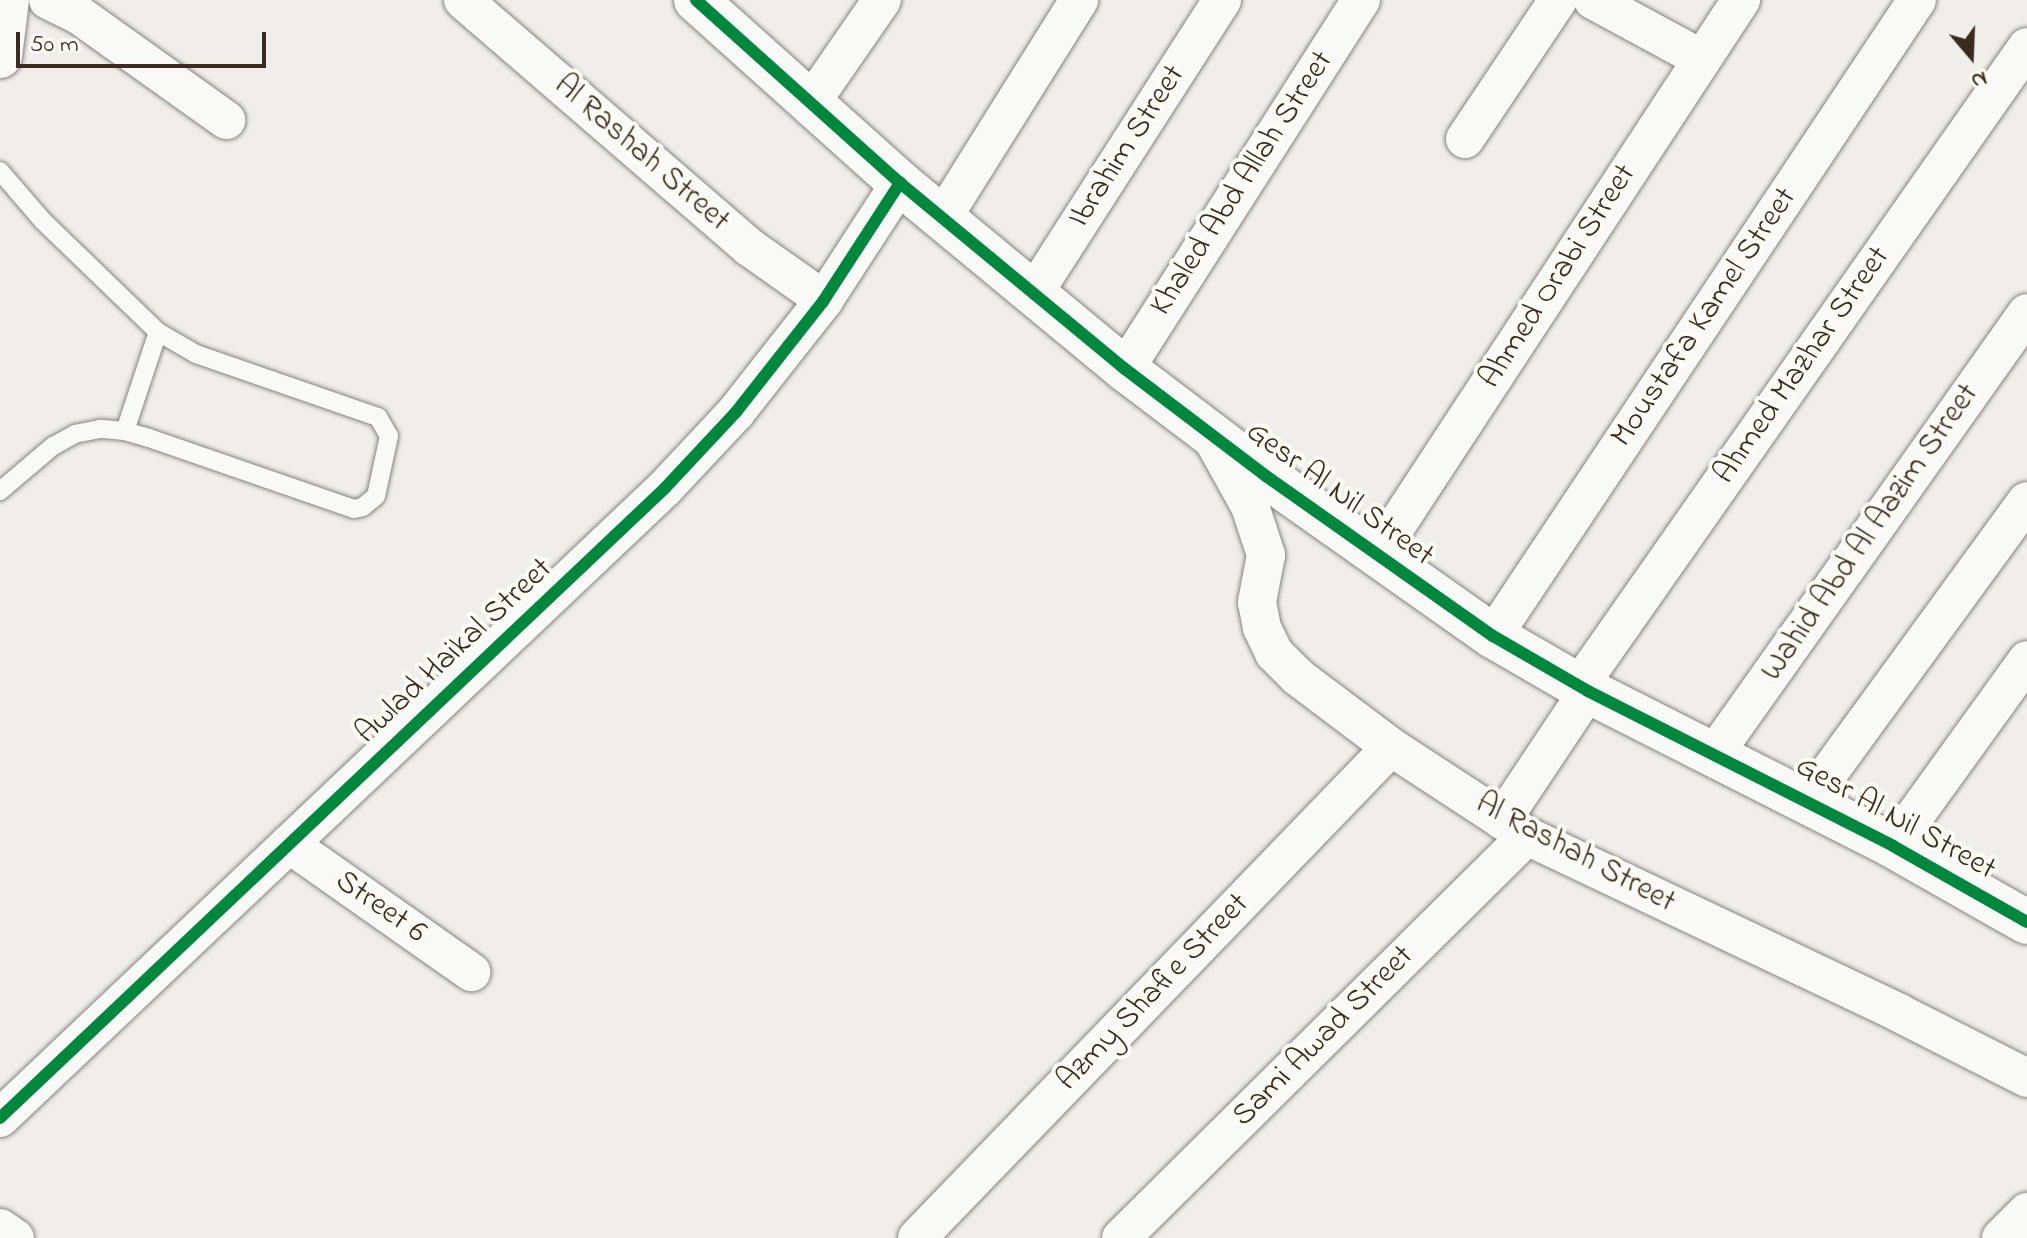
<!DOCTYPE html>
<style>
body{margin:0}
#map{position:relative;width:2027px;height:1238px;overflow:hidden;background:#f0eeeb;font-family:"Indie Flower",sans-serif}
div>[style]{position:absolute}
.roads{filter:drop-shadow(0 0 2px #88837f) drop-shadow(0 0 2px #88837f)}
.lane>*{height:18px;margin:-9px;padding:0 9px;transform-origin:9px;border-radius:9px;background:#f9f9f7}
.street>*{height:38px;margin:-19px;padding:0 19px;transform-origin:19px;border-radius:19px;background:#f9f9f7}
.secondary>*{height:44px;margin:-22px;padding:0 22px;transform-origin:22px;border-radius:22px;background:#f9f9f7}
.highway>*{height:44px;margin:-22px;padding:0 22px;transform-origin:22px;border-radius:22px;background:#f9f9f7}
.cycleway>*{height:12px;margin:-6px;padding:0 6px;transform-origin:6px;border-radius:6px;background:#00873e}
span{translate:-50% -50%;white-space:nowrap;text-align:center;line-height:1.15;-webkit-text-stroke:8px #fdfcf7;paint-order:stroke}
.street-label{font-size:32px;color:#3b2a1e}
.north{position:absolute;left:1931px;top:16px;width:80px;height:80px;-webkit-text-stroke:6px #fdfcf7;paint-order:stroke;rotate:161deg;font-size:22px;font-weight:700;line-height:32px;text-align:center;color:#3b2a1e}
.north::after{content:'';display:block;margin:auto;width:28px;height:36px;background:#3b2a1e;clip-path:polygon(50% 0,100% 100%,50% 72%,0 100%)}
.scale{position:absolute;left:16px;top:32px;width:250px;height:36px;box-sizing:border-box;border:4px solid #3b2a1e;border-top:0;padding-left:10px;font-size:24px;line-height:28px;white-space:nowrap;color:#3b2a1e;-webkit-text-stroke:6px #fdfcf7;paint-order:stroke}
</style>
<div id="map">
<div class="roads">
<div class="lane">
<div style="left:0;top:171px;width:66px;rotate:49.3deg"></div>
<div style="left:43px;top:221px;width:160px;rotate:44deg"></div>
<div style="left:158px;top:332px;width:44px;rotate:30.1deg"></div>
<div style="left:196px;top:354px;width:193px;rotate:19.1deg"></div>
<div style="left:378px;top:417px;width:22px;rotate:60deg"></div>
<div style="left:389px;top:436px;width:61px;rotate:102.2deg"></div>
<div style="left:376px;top:496px;width:17px;rotate:140deg"></div>
<div style="left:363px;top:507px;width:9px;rotate:167deg"></div>
<div style="left:354px;top:509px;width:217px;rotate:-160.9deg"></div>
<div style="left:149px;top:438px;width:25px;rotate:-164deg"></div>
<div style="left:125px;top:431px;width:25px;rotate:-175deg"></div>
<div style="left:100px;top:429px;width:25px;rotate:169deg"></div>
<div style="left:75px;top:434px;width:25px;rotate:151deg"></div>
<div style="left:53px;top:446px;width:70px;rotate:139.7deg"></div>
<div style="left:125px;top:431px;width:104px;rotate:-71.6deg"></div>
</div>
<div class="street">
<div style="left:48px;top:0;width:34px;rotate:26deg"></div>
<div style="left:79px;top:15px;width:181px;rotate:35.5deg"></div>
<div style="left:463px;top:0;width:378px;rotate:40.8deg"></div>
<div style="left:749px;top:247px;width:92px;rotate:35.2deg"></div>
<div style="left:1593px;top:0;width:124px;rotate:28.4deg"></div>
<div style="left:810px;top:104px;width:126px;rotate:-55.3deg"></div>
<div style="left:1465px;top:139px;width:167px;rotate:-56.2deg"></div>
<div style="left:943px;top:217px;width:256px;rotate:-57.9deg"></div>
<div style="left:1034px;top:293px;width:348px;rotate:-57.3deg"></div>
<div style="left:1125px;top:369px;width:438px;rotate:-57.4deg"></div>
<div style="left:1211px;top:436px;width:80px;rotate:60.9deg"></div>
<div style="left:1250px;top:506px;width:52px;rotate:71.9deg"></div>
<div style="left:1266px;top:555px;width:48px;rotate:100.8deg"></div>
<div style="left:1257px;top:602px;width:26px;rotate:79deg"></div>
<div style="left:1262px;top:628px;width:28px;rotate:64deg"></div>
<div style="left:1274px;top:653px;width:34px;rotate:45deg"></div>
<div style="left:1298px;top:677px;width:116px;rotate:37deg"></div>
<div style="left:1391px;top:747px;width:163px;rotate:33.2deg"></div>
<div style="left:1527px;top:836px;width:412px;rotate:25.4deg"></div>
<div style="left:1899px;top:1013px;width:144px;rotate:26.9deg"></div>
<div style="left:1377px;top:555px;width:664px;rotate:-56.74deg"></div>
<div style="left:1493px;top:636px;width:764px;rotate:-56.31deg"></div>
<div style="left:1579px;top:686px;width:780px;rotate:-54.97deg"></div>
<div style="left:1715px;top:753px;width:539px;rotate:-54.66deg"></div>
<div style="left:1808px;top:801px;width:371px;rotate:-53.9deg"></div>
<div style="left:1502px;top:820px;width:155px;rotate:-56.3deg"></div>
<div style="left:289px;top:844px;width:223px;rotate:35.1deg"></div>
<div style="left:1893px;top:846px;width:229px;rotate:-54.2deg"></div>
<div style="left:0;top:1118px;width:916px;rotate:-43.45deg"></div>
<div style="left:665px;top:488px;width:104px;rotate:-46.9deg"></div>
<div style="left:736px;top:412px;width:142px;rotate:-51.8deg"></div>
<div style="left:824px;top:300px;width:140px;rotate:-57deg"></div>
<div style="left:0;top:1228px;width:18px;rotate:34deg"></div>
<div style="left:917px;top:1238px;width:682px;rotate:-46.01deg"></div>
<div style="left:1121px;top:1238px;width:571px;rotate:-44.72deg"></div>
<div style="left:2001px;top:1238px;width:37px;rotate:-45deg"></div>
</div>
<div class="secondary">
<div style="left:696px;top:0;width:274px;rotate:41.9deg"></div>
<div style="left:900px;top:183px;width:292px;rotate:39.6deg"></div>
<div style="left:1125px;top:369px;width:177px;rotate:37.2deg"></div>
<div style="left:1266px;top:476px;width:278px;rotate:35.2deg"></div>
<div style="left:1493px;top:636px;width:110px;rotate:30.1deg"></div>
<div style="left:1588px;top:691px;width:342px;rotate:26.9deg"></div>
<div style="left:1893px;top:846px;width:154px;rotate:29.6deg"></div>
</div>
<div class="highway">
<div style="left:0;top:56px;width:56px;rotate:-82.9deg"></div>
</div>
</div>
<div class="cycleway">
<div style="left:696px;top:0;width:274px;rotate:41.9deg"></div>
<div style="left:900px;top:183px;width:292px;rotate:39.6deg"></div>
<div style="left:1125px;top:369px;width:177px;rotate:37.2deg"></div>
<div style="left:1266px;top:476px;width:278px;rotate:35.2deg"></div>
<div style="left:1493px;top:636px;width:110px;rotate:30.1deg"></div>
<div style="left:1588px;top:691px;width:342px;rotate:26.9deg"></div>
<div style="left:1893px;top:846px;width:154px;rotate:29.6deg"></div>
<div style="left:0;top:1118px;width:916px;rotate:-43.45deg"></div>
<div style="left:665px;top:488px;width:104px;rotate:-46.9deg"></div>
<div style="left:736px;top:412px;width:142px;rotate:-51.8deg"></div>
<div style="left:824px;top:300px;width:140px;rotate:-57deg"></div>
</div>
<div class="street-label">
<span style="left:1128px;top:147px;rotate:-57deg">Ibrahim Street</span>
<span style="left:641px;top:154px;rotate:41deg">Al Rashah Street</span>
<span style="left:1243px;top:184px;rotate:-57deg">Khaled Abd Allah Street</span>
<span style="left:1559px;top:277px;rotate:-57deg">Ahmed Orabi Street</span>
<span style="left:1705px;top:318px;rotate:-56deg">Moustafa Kamel Street</span>
<span style="left:1803px;top:366px;rotate:-55deg">Ahmed Mazhar Street</span>
<span style="left:1339px;top:495px;rotate:36deg">Gesr Al Nil Street</span>
<span style="left:1871px;top:533px;rotate:-55deg">Wahid Abd Al Aazim Street</span>
<span style="left:455px;top:652px;rotate:-43deg">Awlad Haikal Street</span>
<span style="left:1895px;top:819px;rotate:29deg">Gesr Al Nil Street</span>
<span style="left:1575px;top:854px;rotate:28deg">Al Rashah Street</span>
<span style="left:380px;top:908px;rotate:35deg">Street 6</span>
<span style="left:1154px;top:993px;rotate:-46deg">Azmy Shafie Street</span>
<span style="left:1324px;top:1037px;rotate:-45deg">Sami Awad Street</span>
</div>
<div class="north">N</div>
<div class="scale">50 m</div>
</div>
